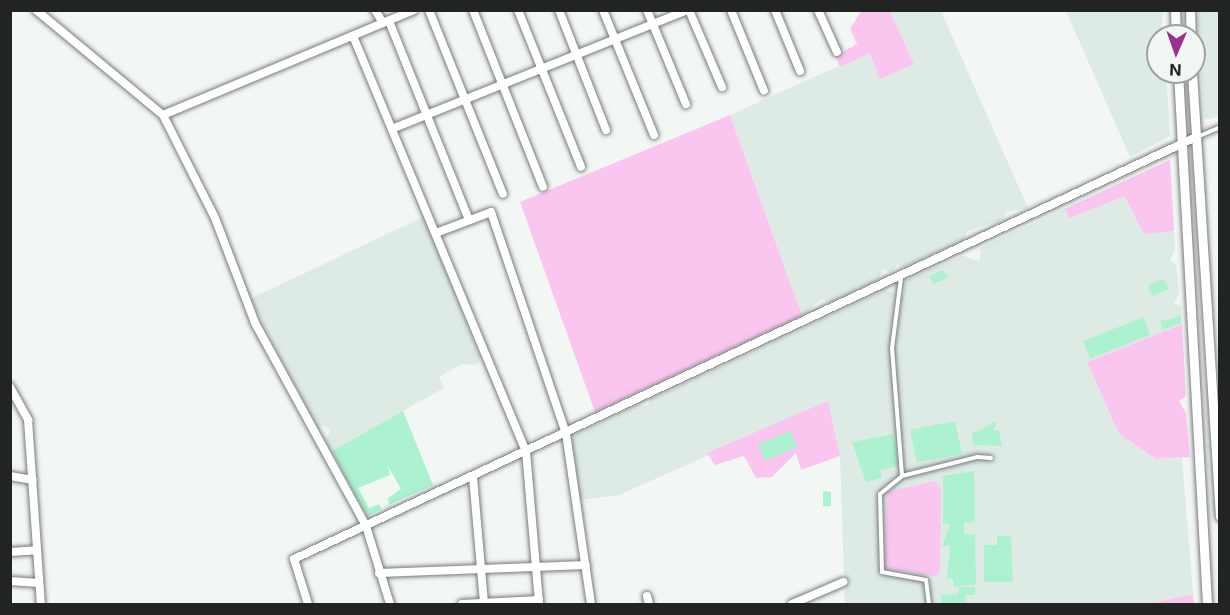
<!DOCTYPE html>
<style>
body{margin:0}
#map{position:relative;width:1230px;height:615px;overflow:hidden;background:#f2f7f4;font-family:Inter,sans-serif}
div>[style]{position:absolute}
.built>*{inset:0;background:#deebe4}
.green>*{inset:0;background:#fac6f0}
.building>*{inset:0;background:#acf2d0}
.roads{filter:drop-shadow(0 0 2px #777c79) drop-shadow(0 0 2px #777c79)}
.service>*{height:4px;margin:-2px;padding:0 2px;transform-origin:2px;border-radius:2px;background:#fff}
.minor>*{height:8px;margin:-4px;padding:0 4px;transform-origin:4px;border-radius:4px;background:#fff}
.tertiary>*{height:9px;margin:-4.5px;padding:0 4.5px;transform-origin:4.5px;border-radius:4.5px;background:#fff}
span{translate:-50% -50%;white-space:nowrap;text-align:center;line-height:1.15;-webkit-text-stroke:6px #f2f7f4;paint-order:stroke}
.frame{position:absolute;inset:0;border:12px solid #222423;pointer-events:none}
.north{position:absolute;left:1146px;top:24px;width:60px;height:60px;box-sizing:border-box;background:#f2f7f4;border:2px solid #9fa3a0;border-radius:50%;rotate:182deg;font-size:16px;font-weight:700;line-height:24px;text-align:center;color:#222423}
.north::after{content:'';display:block;margin:auto;width:21px;height:27px;background:#9c2f8f;clip-path:polygon(50% 0,100% 100%,50% 72%,0 100%)}
</style>
<div id="map">
<div class="built">
<div style="clip-path:polygon(890px 11px,941px 11px,1028px 208px,1006px 212px,1003px 220px,967px 231px,964px 240px,903px 267px,897px 265px,891px 273px,882px 269px,879px 279px,829px 303px,822px 299px,802px 316px,730px 115px,870px 52px,914px 64px)"></div>
<div style="clip-path:polygon(1066px 11px,1163px 11px,1158px 72px,1166px 72px,1170px 136px,1130px 157px)"></div>
<div style="clip-path:polygon(1197px 11px,1219px 11px,1219px 115px,1211px 119px,1204px 118px)"></div>
<div style="clip-path:polygon(1170px 160px,1175px 249px,1170px 260px,1176px 264px,1179px 294px,1174px 303px,1181px 306px,1182px 324px,1087px 362px,1119px 434px,1156px 459px,1182px 458px,1193px 594px,1147px 604px,845px 604px,840px 456px,828px 402px,619px 495px,580px 500px,572px 441px,577px 434px,638px 405px,648px 406px,650px 400px,885px 290px,903px 296px,906px 280px,962px 256px,980px 261px,981px 247px)"></div>
<div style="clip-path:polygon(425px 216px,480px 358px,477px 365px,462px 364px,439px 377px,444px 388px,332px 451px,326px 441px,330px 429px,322px 425px,319px 430px,250px 299px)"></div>
</div>
<div class="green">
<div style="clip-path:polygon(861px 11px,890px 11px,914px 64px,880px 79px,870px 53px,840px 67px,835px 56px,857px 44px,850px 29px)"></div>
<div style="clip-path:polygon(730px 115px,802px 316px,595px 412px,520px 202px)"></div>
<div style="clip-path:polygon(1170px 160px,1174px 231px,1144px 234px,1125px 196px,1069px 218px,1065px 209px)"></div>
<div style="clip-path:polygon(1182px 324px,1186px 396px,1179px 401px,1186px 413px,1190px 457px,1156px 459px,1119px 434px,1087px 362px)"></div>
<div style="clip-path:polygon(828px 401px,840px 456px,801px 470px,796px 453px,772px 477px,756px 478px,744px 456px,715px 465px,707px 453px)"></div>
<div style="clip-path:polygon(934px 481px,941px 489px,940px 571px,936px 576px,884px 568px,887px 492px)"></div>
<div style="clip-path:polygon(1193px 594px,1194px 604px,1147px 604px)"></div>
</div>
<div class="building">
<div style="clip-path:polygon(943px 270px,948px 278px,933px 284px,929px 276px)"></div>
<div style="clip-path:polygon(1164px 279px,1169px 289px,1152px 296px,1148px 285px)"></div>
<div style="clip-path:polygon(1181px 316px,1181px 323px,1163px 330px,1160px 321px)"></div>
<div style="clip-path:polygon(1144px 317px,1150px 335px,1090px 359px,1083px 341px)"></div>
<div style="clip-path:polygon(403px 411px,433px 485px,389px 505px,388px 498px,401px 489px,388px 466px,390px 475px,358px 488px,369px 508px,379px 504px,382px 509px,367px 516px,332px 451px)"></div>
<div style="clip-path:polygon(955px 421px,962px 454px,917px 462px,910px 430px)"></div>
<div style="clip-path:polygon(997px 421px,993px 431px,999px 430px,1002px 446px,973px 445px,972px 434px)"></div>
<div style="clip-path:polygon(790px 431px,797px 447px,765px 461px,758px 444px)"></div>
<div style="clip-path:polygon(893px 434px,899px 466px,880px 470px,882px 478px,866px 482px,852px 442px)"></div>
<div style="clip-path:polygon(974px 471px,975px 522px,964px 523px,964px 534px,975px 534px,976px 584px,954px 587px,953px 579px,947px 579px,950px 546px,942px 546px,950px 524px,943px 524px,943px 476px)"></div>
<div style="clip-path:polygon(823px 491px,831px 492px,831px 506px,823px 506px)"></div>
<div style="clip-path:polygon(997px 536px,1011px 536px,1013px 582px,984px 582px,984px 545px,997px 545px)"></div>
<div style="clip-path:polygon(959px 587px,975px 587px,975px 595px,965px 595px,965px 604px,942px 604px,941px 595px,958px 594px)"></div>
</div>
<div class="roads">
<div class="service">
<div style="left:1197px;top:137px;width:25px;rotate:-23deg"></div>
<div style="left:901px;top:278px;width:71px;rotate:97.3deg"></div>
<div style="left:892px;top:348px;width:128px;rotate:85.5deg"></div>
<div style="left:929px;top:604px;width:24px;rotate:-97deg"></div>
<div style="left:926px;top:580px;width:45px;rotate:-169.7deg"></div>
<div style="left:882px;top:572px;width:78px;rotate:-91.5deg"></div>
<div style="left:880px;top:494px;width:28px;rotate:-39deg"></div>
<div style="left:902px;top:476px;width:77px;rotate:-14.2deg"></div>
<div style="left:977px;top:457px;width:14px;rotate:4deg"></div>
</div>
<div class="minor">
<div style="left:36px;top:10px;width:165px;rotate:39.6deg"></div>
<div style="left:163px;top:115px;width:115px;rotate:63.2deg"></div>
<div style="left:215px;top:218px;width:112px;rotate:69.1deg"></div>
<div style="left:255px;top:323px;width:231px;rotate:61.3deg"></div>
<div style="left:366px;top:526px;width:82px;rotate:72.9deg"></div>
<div style="left:375px;top:10px;width:15px;rotate:58deg"></div>
<div style="left:429px;top:10px;width:198px;rotate:68.1deg"></div>
<div style="left:473px;top:10px;width:190px;rotate:68.4deg"></div>
<div style="left:518px;top:10px;width:169px;rotate:68.1deg"></div>
<div style="left:559px;top:10px;width:129px;rotate:68.6deg"></div>
<div style="left:603px;top:10px;width:135px;rotate:67.8deg"></div>
<div style="left:647px;top:10px;width:102px;rotate:67.5deg"></div>
<div style="left:689px;top:10px;width:84px;rotate:66.8deg"></div>
<div style="left:731px;top:10px;width:87px;rotate:67.8deg"></div>
<div style="left:775px;top:10px;width:66px;rotate:67.7deg"></div>
<div style="left:818px;top:10px;width:46px;rotate:65.7deg"></div>
<div style="left:389px;top:21px;width:214px;rotate:68.1deg"></div>
<div style="left:353px;top:36px;width:450px;rotate:67.4deg"></div>
<div style="left:526px;top:451px;width:154px;rotate:85.1deg"></div>
<div style="left:163px;top:115px;width:272px;rotate:-22.7deg"></div>
<div style="left:394px;top:128px;width:317px;rotate:-21.9deg"></div>
<div style="left:436px;top:233px;width:59px;rotate:-20.9deg"></div>
<div style="left:491px;top:212px;width:233px;rotate:71.3deg"></div>
<div style="left:566px;top:433px;width:173px;rotate:81.7deg"></div>
<div style="left:10px;top:387px;width:38px;rotate:61deg"></div>
<div style="left:28px;top:420px;width:184px;rotate:86deg"></div>
<div style="left:10px;top:476px;width:23px;rotate:10deg"></div>
<div style="left:473px;top:477px;width:127px;rotate:85deg"></div>
<div style="left:10px;top:552px;width:26px;rotate:-4deg"></div>
<div style="left:379px;top:573px;width:207px;rotate:-2.2deg"></div>
<div style="left:10px;top:581px;width:29px;rotate:4deg"></div>
<div style="left:647px;top:596px;width:8px;rotate:76deg"></div>
<div style="left:308px;top:604px;width:47px;rotate:-107.3deg"></div>
<div style="left:294px;top:559px;width:994px;rotate:-25.07deg"></div>
<div style="left:462px;top:604px;width:77px;rotate:-3deg"></div>
<div style="left:792px;top:604px;width:56px;rotate:-23.3deg"></div>
</div>
<div class="tertiary">
<div style="left:1175px;top:10px;width:26px;rotate:88deg"></div>
<div style="left:1190px;top:10px;width:26px;rotate:88deg"></div>
<div style="left:1178px;top:72px;width:533px;rotate:86.88deg"></div>
<div style="left:1192px;top:72px;width:445px;rotate:86.4deg"></div>
</div>
</div>
<div class="frame"></div>
<div class="north">N</div>
</div>
